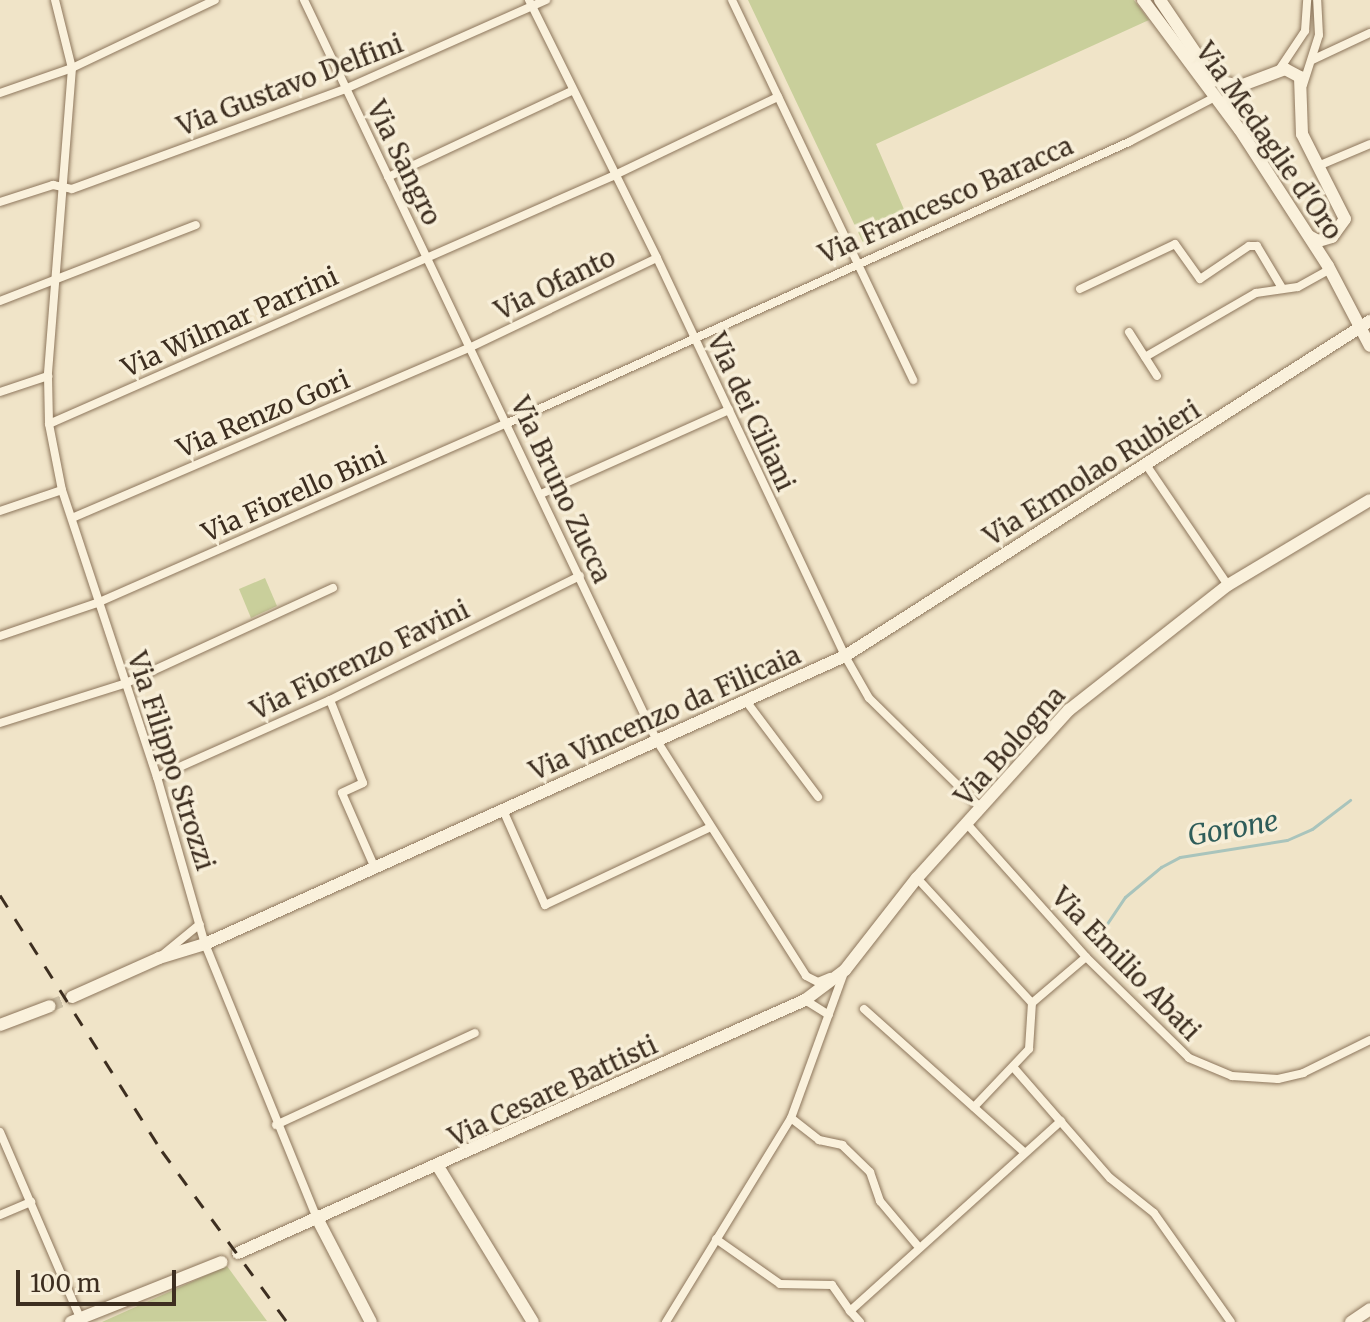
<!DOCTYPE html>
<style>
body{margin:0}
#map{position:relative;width:1370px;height:1322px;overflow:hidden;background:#f0e4c8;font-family:Merriweather,serif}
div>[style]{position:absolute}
.green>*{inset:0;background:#c9cf9b}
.stream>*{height:3px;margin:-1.5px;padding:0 1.5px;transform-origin:1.5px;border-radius:1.5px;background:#a9c4bc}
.secondary-tunnel>*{height:12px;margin-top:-6px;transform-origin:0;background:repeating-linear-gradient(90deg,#ccc0a6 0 12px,transparent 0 18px)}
.roads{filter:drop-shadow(0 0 2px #8d765c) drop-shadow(0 0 2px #8d765c)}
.street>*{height:8px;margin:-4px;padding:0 4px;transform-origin:4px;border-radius:4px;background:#faf1dc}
.secondary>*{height:12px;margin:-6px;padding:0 6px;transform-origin:6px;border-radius:6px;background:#faf1dc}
.rail>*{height:3px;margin-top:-1.5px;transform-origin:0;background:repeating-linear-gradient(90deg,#3d2e20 0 14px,transparent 0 28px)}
span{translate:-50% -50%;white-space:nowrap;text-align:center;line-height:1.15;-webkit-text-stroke:7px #f7eed8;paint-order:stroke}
.street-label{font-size:26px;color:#3d2e20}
.water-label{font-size:28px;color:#2f5d5a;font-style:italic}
.scale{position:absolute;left:16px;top:1270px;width:160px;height:36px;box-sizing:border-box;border:4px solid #3d2e20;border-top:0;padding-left:10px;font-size:24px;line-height:28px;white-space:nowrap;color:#3d2e20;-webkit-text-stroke:6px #f7eed8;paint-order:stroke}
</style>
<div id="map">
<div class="green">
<div style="clip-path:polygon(748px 0,1134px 0,1149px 20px,876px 144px,912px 228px,866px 249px)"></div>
<div style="clip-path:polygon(265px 578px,277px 606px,251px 618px,239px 589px)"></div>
<div style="clip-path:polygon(227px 1266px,267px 1321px,102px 1322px)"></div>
</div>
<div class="stream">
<div style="left:1098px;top:937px;width:48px;rotate:-56deg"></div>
<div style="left:1125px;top:897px;width:47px;rotate:-39.8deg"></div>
<div style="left:1161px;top:867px;width:21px;rotate:-28deg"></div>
<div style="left:1180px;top:857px;width:108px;rotate:-9deg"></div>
<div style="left:1287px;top:840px;width:27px;rotate:-24deg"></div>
<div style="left:1312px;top:829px;width:48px;rotate:-37.3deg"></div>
</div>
<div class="secondary-tunnel">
<div style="left:50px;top:1006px;width:24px;rotate:-22deg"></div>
</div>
<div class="roads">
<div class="street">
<div style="left:55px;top:0;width:70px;rotate:76deg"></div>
<div style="left:72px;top:68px;width:309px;rotate:94.5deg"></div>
<div style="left:48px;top:376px;width:48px;rotate:88.8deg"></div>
<div style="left:49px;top:424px;width:67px;rotate:78.9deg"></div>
<div style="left:62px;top:490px;width:302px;rotate:71.7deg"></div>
<div style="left:157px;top:777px;width:174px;rotate:74deg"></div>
<div style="left:205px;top:944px;width:296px;rotate:67.8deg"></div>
<div style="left:304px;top:0;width:821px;rotate:64.53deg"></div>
<div style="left:657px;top:741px;width:278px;rotate:57.6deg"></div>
<div style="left:806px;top:976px;width:13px;rotate:27deg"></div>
<div style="left:818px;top:982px;width:13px;rotate:-23deg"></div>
<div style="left:529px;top:0;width:288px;rotate:63.6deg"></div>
<div style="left:657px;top:258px;width:440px;rotate:64.7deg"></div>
<div style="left:845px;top:656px;width:48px;rotate:60.3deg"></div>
<div style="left:869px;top:698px;width:158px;rotate:44.5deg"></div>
<div style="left:732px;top:0;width:421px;rotate:64.5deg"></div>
<div style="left:1312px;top:60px;width:64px;rotate:-25deg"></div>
<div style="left:1279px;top:70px;width:47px;rotate:-56.3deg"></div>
<div style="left:1305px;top:31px;width:31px;rotate:-86deg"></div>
<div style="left:1303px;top:85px;width:52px;rotate:-72.3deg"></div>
<div style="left:1319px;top:35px;width:35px;rotate:-93deg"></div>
<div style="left:0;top:93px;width:76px;rotate:-19.1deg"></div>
<div style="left:72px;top:68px;width:158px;rotate:-25.4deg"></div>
<div style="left:1318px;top:166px;width:56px;rotate:-22.9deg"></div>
<div style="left:388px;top:177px;width:203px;rotate:-25.1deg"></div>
<div style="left:0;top:202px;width:56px;rotate:-17.8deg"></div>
<div style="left:53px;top:185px;width:19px;rotate:12deg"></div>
<div style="left:72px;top:189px;width:291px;rotate:-20.1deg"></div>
<div style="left:345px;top:89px;width:220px;rotate:-23.9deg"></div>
<div style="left:1080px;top:289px;width:105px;rotate:-25.3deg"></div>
<div style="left:1175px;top:244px;width:43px;rotate:54.5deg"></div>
<div style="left:1200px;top:279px;width:59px;rotate:-34deg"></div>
<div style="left:1249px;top:246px;width:8px"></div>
<div style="left:1257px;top:246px;width:49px;rotate:59.2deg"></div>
<div style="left:0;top:301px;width:210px;rotate:-21.2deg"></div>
<div style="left:1129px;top:332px;width:52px;rotate:57.5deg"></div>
<div style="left:1145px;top:357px;width:128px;rotate:-30deg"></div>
<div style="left:1256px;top:293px;width:42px;rotate:-8.1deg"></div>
<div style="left:1298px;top:287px;width:37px;rotate:-29deg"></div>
<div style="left:0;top:392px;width:51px;rotate:-18.4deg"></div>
<div style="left:49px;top:424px;width:616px;rotate:-23.74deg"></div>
<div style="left:613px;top:176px;width:183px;rotate:-25.6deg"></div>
<div style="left:1147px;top:466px;width:144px;rotate:55.8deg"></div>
<div style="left:541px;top:494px;width:206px;rotate:-24.1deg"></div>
<div style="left:0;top:511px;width:65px;rotate:-18.7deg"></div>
<div style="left:72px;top:518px;width:434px;rotate:-23.2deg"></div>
<div style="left:471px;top:347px;width:206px;rotate:-25.6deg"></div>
<div style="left:0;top:636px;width:102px;rotate:-18.8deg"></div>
<div style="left:97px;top:603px;width:449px;rotate:-23.7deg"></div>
<div style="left:508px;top:423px;width:682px;rotate:-24.35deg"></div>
<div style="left:1129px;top:142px;width:95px;rotate:-27.6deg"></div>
<div style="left:330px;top:700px;width:89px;rotate:68.3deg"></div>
<div style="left:363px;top:783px;width:23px;rotate:155deg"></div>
<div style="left:342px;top:793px;width:82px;rotate:66.3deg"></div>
<div style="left:746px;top:701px;width:120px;rotate:53.1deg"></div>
<div style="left:0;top:723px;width:130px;rotate:-17.5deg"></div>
<div style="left:124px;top:684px;width:230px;rotate:-24.7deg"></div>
<div style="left:157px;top:777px;width:189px;rotate:-24deg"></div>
<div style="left:330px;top:700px;width:279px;rotate:-26.4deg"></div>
<div style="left:503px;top:810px;width:104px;rotate:66.1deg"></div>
<div style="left:545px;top:905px;width:183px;rotate:-25.2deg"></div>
<div style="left:968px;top:825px;width:177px;rotate:48.2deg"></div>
<div style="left:1086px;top:957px;width:144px;rotate:44.4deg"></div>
<div style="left:1189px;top:1058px;width:47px;rotate:22.7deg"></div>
<div style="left:1232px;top:1076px;width:46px;rotate:3.7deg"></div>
<div style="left:1278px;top:1079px;width:26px;rotate:-13deg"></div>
<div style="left:1303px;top:1073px;width:75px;rotate:-26.2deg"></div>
<div style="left:917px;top:878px;width:170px;rotate:47.4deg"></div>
<div style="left:161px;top:956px;width:50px;rotate:-39.4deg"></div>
<div style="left:805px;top:1000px;width:28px;rotate:32deg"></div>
<div style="left:864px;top:1009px;width:213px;rotate:41.8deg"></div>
<div style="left:1014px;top:1068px;width:146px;rotate:48.9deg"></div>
<div style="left:1110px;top:1178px;width:56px;rotate:38.5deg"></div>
<div style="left:1154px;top:1213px;width:133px;rotate:54.8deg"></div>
<div style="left:974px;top:1107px;width:80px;rotate:-46.5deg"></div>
<div style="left:1029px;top:1049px;width:46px;rotate:-86.3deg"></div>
<div style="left:1032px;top:1003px;width:71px;rotate:-40.4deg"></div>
<div style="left:791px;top:1118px;width:36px;rotate:38deg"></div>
<div style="left:819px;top:1140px;width:24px;rotate:12deg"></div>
<div style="left:842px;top:1145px;width:39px;rotate:44deg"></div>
<div style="left:870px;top:1172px;width:31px;rotate:71deg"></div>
<div style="left:880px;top:1201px;width:57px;rotate:49.9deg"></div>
<div style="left:276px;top:1125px;width:219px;rotate:-24.8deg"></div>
<div style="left:0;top:1132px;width:202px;rotate:66.7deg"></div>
<div style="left:0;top:1215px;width:34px;rotate:-23deg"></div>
<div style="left:716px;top:1239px;width:78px;rotate:35.1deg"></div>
<div style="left:780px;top:1284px;width:52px;rotate:1.1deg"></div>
<div style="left:832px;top:1285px;width:32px;rotate:55deg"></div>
<div style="left:666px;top:1322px;width:239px;rotate:-58.5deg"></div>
<div style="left:791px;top:1118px;width:158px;rotate:-70deg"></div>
<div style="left:860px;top:1322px;width:15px;rotate:-132deg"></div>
<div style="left:850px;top:1311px;width:284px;rotate:-42deg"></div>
</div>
<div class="secondary">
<div style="left:1143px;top:0;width:162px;rotate:53.3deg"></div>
<div style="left:1240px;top:130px;width:162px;rotate:57.1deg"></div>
<div style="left:1328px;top:266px;width:90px;rotate:62.3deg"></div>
<div style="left:1160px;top:0;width:97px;rotate:56deg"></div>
<div style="left:1214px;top:80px;width:27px;rotate:13deg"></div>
<div style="left:1233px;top:116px;width:18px;rotate:-106deg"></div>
<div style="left:1228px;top:99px;width:18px;rotate:-47deg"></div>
<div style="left:1240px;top:86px;width:48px;rotate:-20.7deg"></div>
<div style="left:1285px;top:69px;width:17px;rotate:28deg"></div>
<div style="left:1300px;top:77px;width:57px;rotate:88deg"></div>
<div style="left:1302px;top:134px;width:95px;rotate:63.2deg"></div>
<div style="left:1345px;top:219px;width:22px;rotate:126deg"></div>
<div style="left:1332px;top:237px;width:15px;rotate:164deg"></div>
<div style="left:1318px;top:241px;width:10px;rotate:-151deg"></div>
<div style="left:72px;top:997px;width:95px;rotate:-24.1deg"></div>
<div style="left:159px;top:958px;width:48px;rotate:-16.9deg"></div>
<div style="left:205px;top:944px;width:702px;rotate:-24.23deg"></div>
<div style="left:845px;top:656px;width:623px;rotate:-32.54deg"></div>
<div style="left:0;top:1025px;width:53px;rotate:-20.8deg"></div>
<div style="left:439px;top:1168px;width:180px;rotate:58.6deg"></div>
<div style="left:317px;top:1218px;width:117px;rotate:62.6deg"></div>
<div style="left:238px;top:1253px;width:621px;rotate:-24.05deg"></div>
<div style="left:805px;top:1000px;width:50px;rotate:-36.9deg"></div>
<div style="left:845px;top:970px;width:117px;rotate:-52deg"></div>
<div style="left:917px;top:878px;width:227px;rotate:-47.9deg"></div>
<div style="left:1069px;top:710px;width:202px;rotate:-38.2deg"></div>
<div style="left:1228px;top:585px;width:165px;rotate:-30.9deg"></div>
<div style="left:71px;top:1322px;width:162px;rotate:-21.7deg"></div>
<div style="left:1351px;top:1322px;width:23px;rotate:-34deg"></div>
</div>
</div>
<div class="rail">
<div style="left:0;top:895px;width:303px;rotate:57.7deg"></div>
<div style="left:162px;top:1151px;width:212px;rotate:53.8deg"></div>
</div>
<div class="street-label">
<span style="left:290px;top:85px;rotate:-21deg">Via Gustavo Delfini</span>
<span style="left:1269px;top:141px;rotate:55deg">Via Medaglie d'Oro</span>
<span style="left:404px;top:163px;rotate:64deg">Via Sangro</span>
<span style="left:946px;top:200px;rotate:-24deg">Via Francesco Baracca</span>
<span style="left:555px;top:284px;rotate:-26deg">Via Ofanto</span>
<span style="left:230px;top:322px;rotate:-24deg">Via Wilmar Parrini</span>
<span style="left:751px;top:412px;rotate:65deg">Via dei Ciliani</span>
<span style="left:263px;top:414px;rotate:-23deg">Via Renzo Gori</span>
<span style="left:1092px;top:473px;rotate:-32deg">Via Ermolao Rubieri</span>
<span style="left:561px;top:490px;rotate:65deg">Via Bruno Zucca</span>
<span style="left:294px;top:494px;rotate:-24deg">Via Fiorello Bini</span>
<span style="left:360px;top:660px;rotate:-26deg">Via Fiorenzo Favini</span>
<span style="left:665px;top:713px;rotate:-24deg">Via Vincenzo da Filicaia</span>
<span style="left:1010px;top:746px;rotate:-48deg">Via Bologna</span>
<span style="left:171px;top:761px;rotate:72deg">Via Filippo Strozzi</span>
<span style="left:1126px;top:964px;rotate:46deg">Via Emilio Abati</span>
<span style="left:553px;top:1091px;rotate:-25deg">Via Cesare Battisti</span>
</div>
<div class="water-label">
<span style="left:1233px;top:828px;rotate:-10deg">Gorone</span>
</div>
<div class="scale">100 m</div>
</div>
